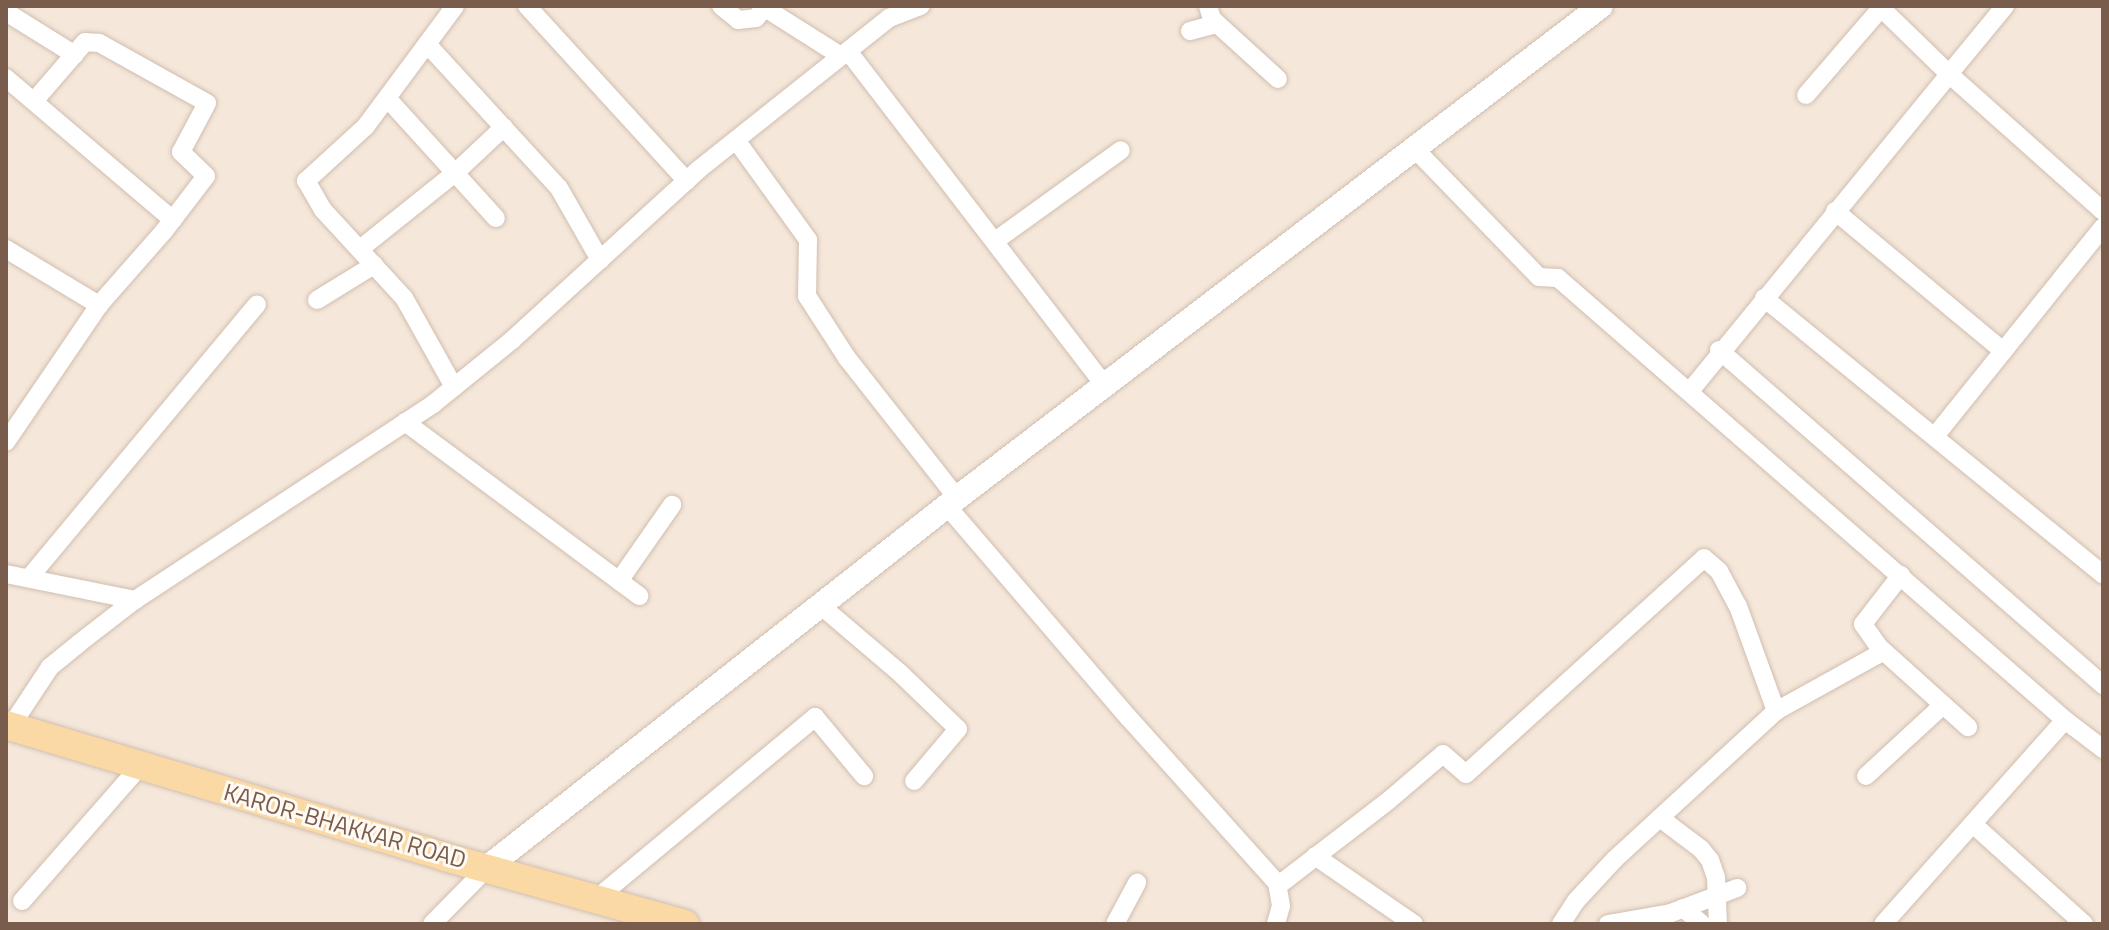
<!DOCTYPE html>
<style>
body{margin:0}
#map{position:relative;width:2109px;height:930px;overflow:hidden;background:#fdf6ec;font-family:"Titillium Web",sans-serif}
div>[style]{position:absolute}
.residential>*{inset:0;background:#f5e8da}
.roads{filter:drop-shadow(0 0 2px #d1beb0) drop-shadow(0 0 2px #d1beb0)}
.minor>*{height:18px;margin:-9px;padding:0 9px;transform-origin:9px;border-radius:9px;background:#fff}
.secondary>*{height:24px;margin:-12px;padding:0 12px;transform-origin:12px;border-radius:12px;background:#fff}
.primary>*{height:28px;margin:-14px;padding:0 14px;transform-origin:14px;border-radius:14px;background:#fbd9a5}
span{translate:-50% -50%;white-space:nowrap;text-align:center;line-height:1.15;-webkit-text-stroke:6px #fffaf3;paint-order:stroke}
.street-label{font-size:24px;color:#7a5c4d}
.frame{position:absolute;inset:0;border:8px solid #7a5c4d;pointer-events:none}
</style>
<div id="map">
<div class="residential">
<div style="clip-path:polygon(6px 6px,2103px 6px,2103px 924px,6px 924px)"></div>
</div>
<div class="roads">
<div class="minor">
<div style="left:527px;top:6px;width:237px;rotate:47.6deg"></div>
<div style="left:721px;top:6px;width:22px;rotate:39deg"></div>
<div style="left:738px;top:20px;width:18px;rotate:-6deg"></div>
<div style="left:756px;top:18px;width:16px;rotate:-50deg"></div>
<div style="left:1208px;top:6px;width:14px;rotate:73deg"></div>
<div style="left:1212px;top:19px;width:89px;rotate:42.3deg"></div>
<div style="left:2005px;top:6px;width:88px;rotate:129.5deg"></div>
<div style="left:1949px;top:74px;width:206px;rotate:41.7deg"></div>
<div style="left:765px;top:8px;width:90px;rotate:32.3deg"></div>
<div style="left:6px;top:12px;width:81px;rotate:31.9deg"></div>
<div style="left:1190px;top:31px;width:28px;rotate:-15deg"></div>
<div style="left:427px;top:44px;width:195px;rotate:47.5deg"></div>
<div style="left:559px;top:188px;width:83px;rotate:60.3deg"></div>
<div style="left:848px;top:51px;width:421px;rotate:52.5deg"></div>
<div style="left:6px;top:78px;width:219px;rotate:40.4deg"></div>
<div style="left:1806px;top:95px;width:115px;rotate:-49.2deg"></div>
<div style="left:387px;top:98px;width:162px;rotate:47.8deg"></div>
<div style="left:736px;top:140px;width:123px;rotate:54.2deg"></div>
<div style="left:808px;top:240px;width:56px;rotate:91deg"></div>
<div style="left:807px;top:296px;width:74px;rotate:57.2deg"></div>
<div style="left:847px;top:358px;width:178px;rotate:51.8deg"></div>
<div style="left:1413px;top:147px;width:181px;rotate:45.9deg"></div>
<div style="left:1539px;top:277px;width:19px;rotate:3deg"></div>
<div style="left:1558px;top:278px;width:673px;rotate:41.08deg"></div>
<div style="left:2065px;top:720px;width:273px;rotate:131.7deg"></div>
<div style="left:1835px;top:211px;width:219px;rotate:39.8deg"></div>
<div style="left:995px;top:241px;width:155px;rotate:-35.8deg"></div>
<div style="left:6px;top:249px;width:109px;rotate:31.1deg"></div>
<div style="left:360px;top:249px;width:122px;rotate:-38.7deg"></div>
<div style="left:455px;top:173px;width:67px;rotate:-43.2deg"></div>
<div style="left:1764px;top:298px;width:437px;rotate:39.2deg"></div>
<div style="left:317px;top:300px;width:67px;rotate:-31.6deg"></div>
<div style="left:1719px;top:350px;width:510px;rotate:41.1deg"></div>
<div style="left:454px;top:387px;width:102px;rotate:-119.3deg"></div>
<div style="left:404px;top:298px;width:120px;rotate:-132.6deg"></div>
<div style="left:323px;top:210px;width:34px;rotate:-120deg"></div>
<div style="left:306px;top:181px;width:81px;rotate:-42.5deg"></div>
<div style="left:366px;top:126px;width:149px;rotate:-53.4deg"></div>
<div style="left:1690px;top:391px;width:409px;rotate:-50.7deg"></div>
<div style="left:1949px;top:74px;width:98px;rotate:-135.8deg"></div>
<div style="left:405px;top:422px;width:292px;rotate:36.6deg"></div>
<div style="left:1935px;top:436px;width:268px;rotate:-51.2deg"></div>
<div style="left:6px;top:442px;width:166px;rotate:-55.8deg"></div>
<div style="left:99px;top:305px;width:98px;rotate:-48.7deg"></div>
<div style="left:164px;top:231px;width:69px;rotate:-52.6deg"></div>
<div style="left:206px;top:176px;width:35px;rotate:-136deg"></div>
<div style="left:181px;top:152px;width:55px;rotate:-62deg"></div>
<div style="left:207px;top:103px;width:124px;rotate:-150.9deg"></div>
<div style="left:99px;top:43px;width:14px;rotate:-176deg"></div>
<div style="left:85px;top:42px;width:78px;rotate:130.8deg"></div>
<div style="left:947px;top:506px;width:278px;rotate:49.4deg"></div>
<div style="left:1128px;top:717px;width:223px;rotate:48.1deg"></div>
<div style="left:1277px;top:883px;width:23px;rotate:80deg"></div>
<div style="left:1281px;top:906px;width:19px;rotate:106deg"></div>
<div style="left:6px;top:574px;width:132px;rotate:11.4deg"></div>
<div style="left:29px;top:578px;width:356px;rotate:-50.2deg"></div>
<div style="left:619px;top:581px;width:93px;rotate:-55.1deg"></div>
<div style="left:820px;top:605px;width:106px;rotate:40.4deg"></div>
<div style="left:901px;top:674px;width:79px;rotate:44deg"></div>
<div style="left:958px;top:729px;width:68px;rotate:130.2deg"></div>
<div style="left:1879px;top:647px;width:120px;rotate:42deg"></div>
<div style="left:2065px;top:720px;width:48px;rotate:37.3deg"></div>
<div style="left:11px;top:726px;width:71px;rotate:-56.5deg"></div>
<div style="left:50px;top:667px;width:36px;rotate:-39deg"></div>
<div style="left:78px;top:644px;width:72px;rotate:-37.7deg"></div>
<div style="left:135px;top:600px;width:357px;rotate:-33.3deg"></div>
<div style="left:433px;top:404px;width:102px;rotate:-39deg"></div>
<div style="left:512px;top:340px;width:252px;rotate:-42.4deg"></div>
<div style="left:698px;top:170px;width:244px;rotate:-38.5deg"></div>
<div style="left:889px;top:18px;width:34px;rotate:-21deg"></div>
<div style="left:1866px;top:776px;width:105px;rotate:-42.7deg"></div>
<div style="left:1660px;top:818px;width:51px;rotate:37.1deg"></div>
<div style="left:1701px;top:849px;width:14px;rotate:51deg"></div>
<div style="left:1710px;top:860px;width:18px;rotate:71deg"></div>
<div style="left:1716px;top:877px;width:47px;rotate:87.6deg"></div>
<div style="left:1974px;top:825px;width:148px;rotate:42deg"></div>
<div style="left:1315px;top:856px;width:120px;rotate:34.5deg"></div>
<div style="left:1277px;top:883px;width:7px;rotate:-16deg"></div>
<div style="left:1284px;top:881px;width:131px;rotate:-37.6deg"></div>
<div style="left:1388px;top:801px;width:72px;rotate:-40.5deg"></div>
<div style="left:1443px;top:754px;width:30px;rotate:41deg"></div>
<div style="left:1466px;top:774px;width:321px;rotate:-42.2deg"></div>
<div style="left:1704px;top:558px;width:20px;rotate:41deg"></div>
<div style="left:1719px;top:571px;width:40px;rotate:62deg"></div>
<div style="left:1738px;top:606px;width:112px;rotate:70.1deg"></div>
<div style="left:596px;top:899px;width:285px;rotate:-39.7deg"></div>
<div style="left:815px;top:717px;width:77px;rotate:50.3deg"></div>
<div style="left:22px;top:901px;width:181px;rotate:-48.8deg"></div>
<div style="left:1683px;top:908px;width:25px;rotate:40deg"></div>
<div style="left:432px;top:924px;width:81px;rotate:-45.5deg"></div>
<div style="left:1115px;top:924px;width:47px;rotate:-61.8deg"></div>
<div style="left:1561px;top:924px;width:27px;rotate:-57deg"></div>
<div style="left:1576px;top:901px;width:57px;rotate:-47.1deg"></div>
<div style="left:1615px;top:859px;width:219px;rotate:-42.6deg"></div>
<div style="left:1776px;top:711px;width:115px;rotate:-29deg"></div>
<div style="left:1877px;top:655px;width:8px;rotate:-76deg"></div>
<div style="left:1879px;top:647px;width:28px;rotate:-125deg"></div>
<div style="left:1863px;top:624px;width:62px;rotate:-52.2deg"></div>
<div style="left:1608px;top:924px;width:64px;rotate:-9.9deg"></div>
<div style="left:1671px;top:913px;width:71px;rotate:-20.7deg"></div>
</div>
<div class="secondary">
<div style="left:489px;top:866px;width:595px;rotate:-38.18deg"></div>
<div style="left:957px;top:498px;width:810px;rotate:-37.38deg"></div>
</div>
<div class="primary">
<div style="left:6px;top:725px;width:458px;rotate:16.7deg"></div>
<div style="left:445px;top:857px;width:249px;rotate:15.6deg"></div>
</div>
</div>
<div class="street-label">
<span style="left:345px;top:826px;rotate:16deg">KAROR-BHAKKAR ROAD</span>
</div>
<div class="frame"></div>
</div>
